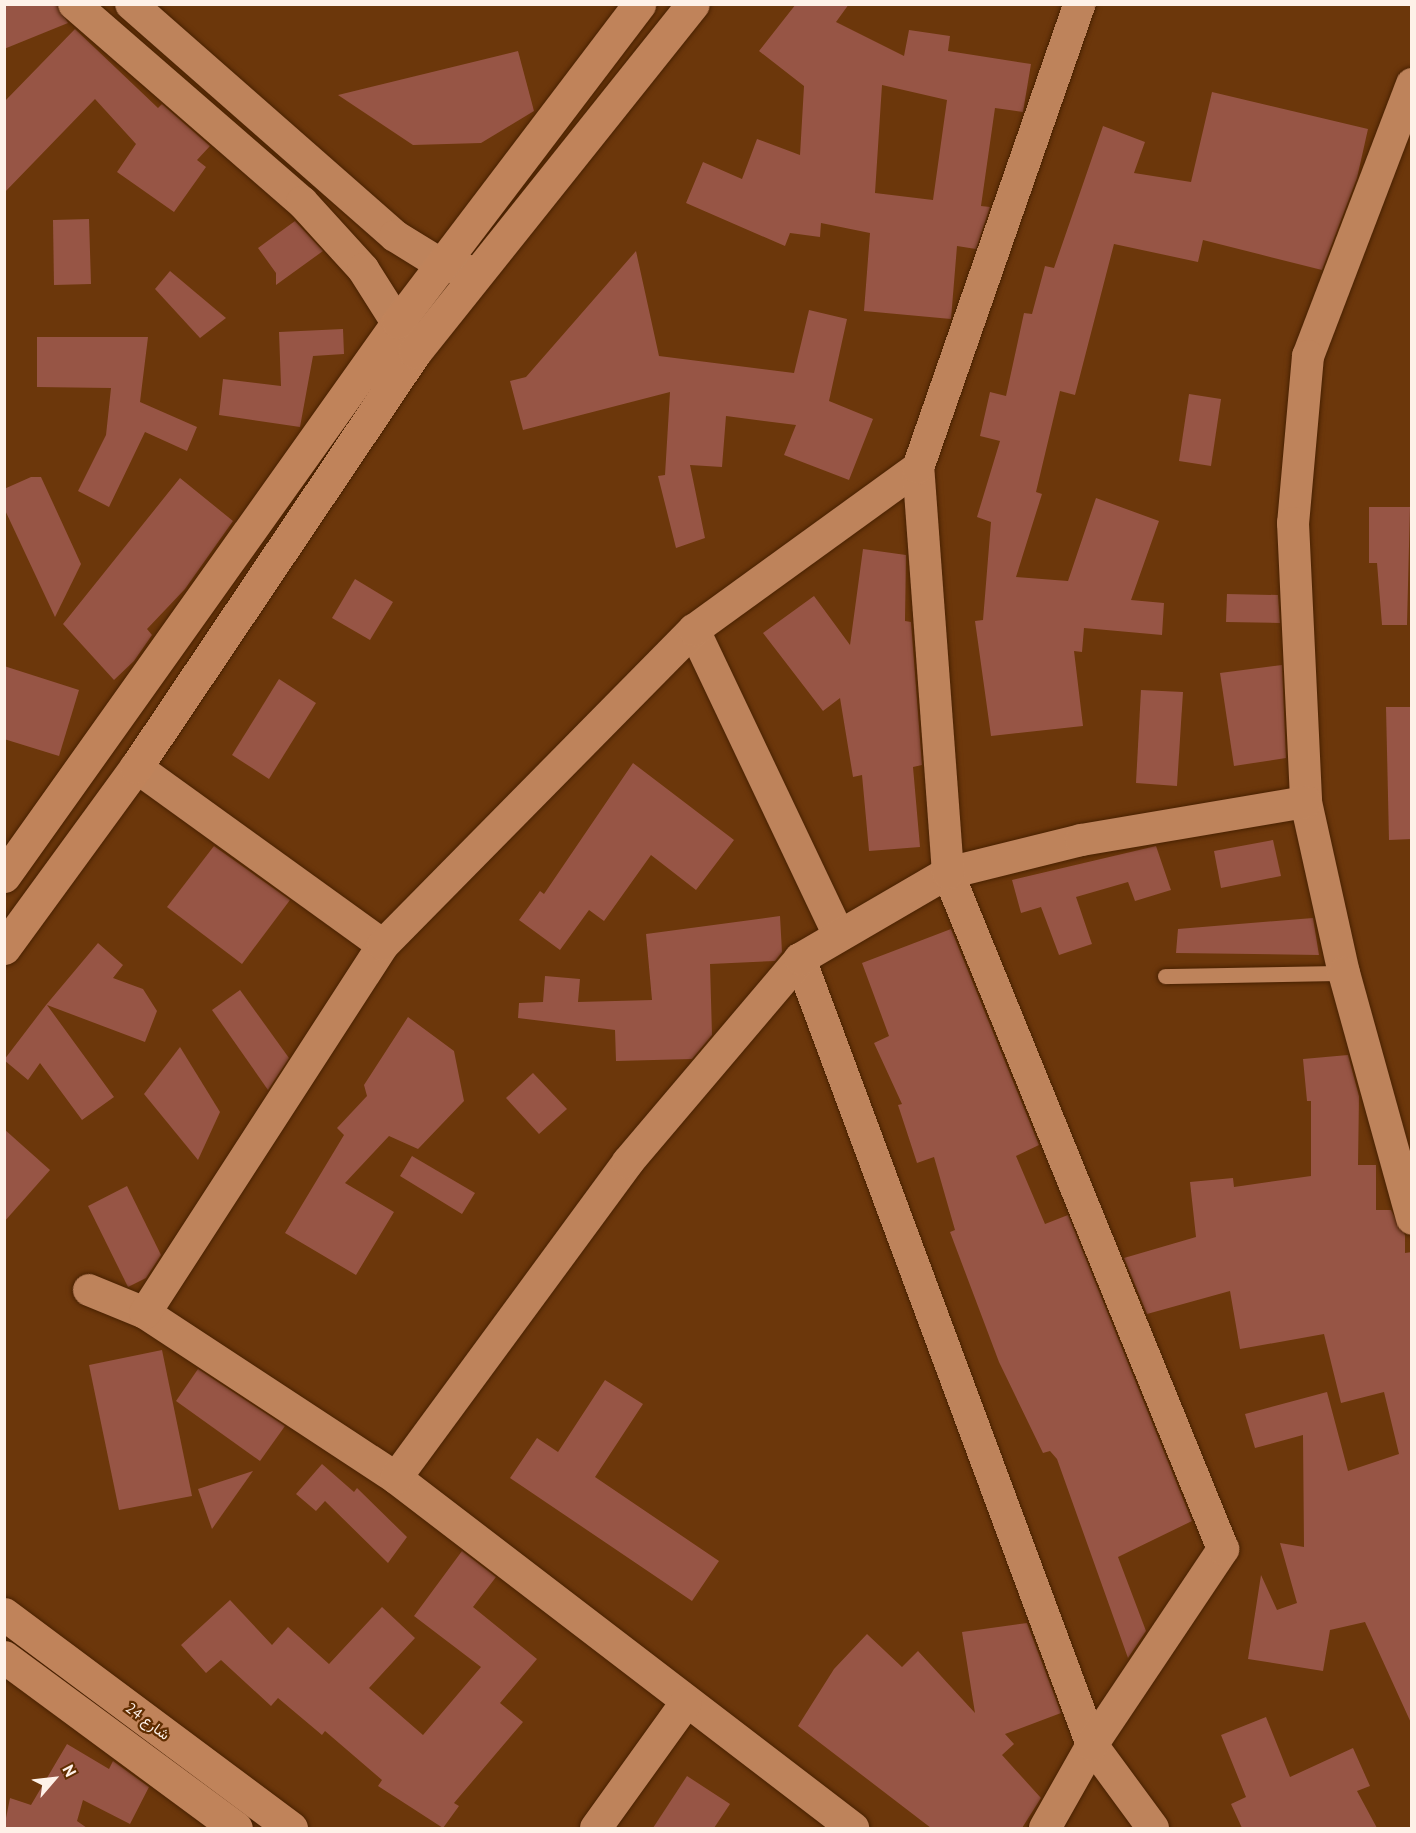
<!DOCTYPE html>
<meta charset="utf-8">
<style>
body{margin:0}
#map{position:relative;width:1416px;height:1833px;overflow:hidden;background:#6c370b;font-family:"PT Sans",Vazirmatn,sans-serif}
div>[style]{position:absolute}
.building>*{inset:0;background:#975545}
.roads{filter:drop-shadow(0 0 2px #482101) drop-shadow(0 0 2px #482101)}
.lane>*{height:15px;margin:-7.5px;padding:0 7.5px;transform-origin:7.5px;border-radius:7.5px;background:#be835b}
.street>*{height:32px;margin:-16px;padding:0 16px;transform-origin:16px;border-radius:16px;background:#be835b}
.secondary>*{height:33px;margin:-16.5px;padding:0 16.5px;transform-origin:16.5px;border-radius:16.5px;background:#c0835a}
span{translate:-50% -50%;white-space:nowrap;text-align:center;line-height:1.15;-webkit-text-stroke:4.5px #602d00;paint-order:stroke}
.street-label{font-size:15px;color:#fef1e8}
.frame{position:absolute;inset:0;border:6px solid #fef1e8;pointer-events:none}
.north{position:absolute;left:24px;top:1749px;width:60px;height:60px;-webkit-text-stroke:4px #602d00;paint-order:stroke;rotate:62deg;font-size:16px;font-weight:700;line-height:24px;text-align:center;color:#fef1e8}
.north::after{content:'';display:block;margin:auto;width:21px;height:27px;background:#fef1e8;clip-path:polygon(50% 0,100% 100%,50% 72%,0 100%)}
</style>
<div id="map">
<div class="building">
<div style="clip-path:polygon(4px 4px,57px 4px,68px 23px,4px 49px)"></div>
<div style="clip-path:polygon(evenodd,796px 4px,849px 4px,836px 22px,904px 56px,909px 30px,950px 36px,948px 51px,1031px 64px,1023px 112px,995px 108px,981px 206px,990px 207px,976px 249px,957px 246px,951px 319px,864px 311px,870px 233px,821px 223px,820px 237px,790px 233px,785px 246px,686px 203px,703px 162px,742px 179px,757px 139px,800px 155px,804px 86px,759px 51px,796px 4px,882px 85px,947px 100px,933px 200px,875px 193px,882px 85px)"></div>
<div style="clip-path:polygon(75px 29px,158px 108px,162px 104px,210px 146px,197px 160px,206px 167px,174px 212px,117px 172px,136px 144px,95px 99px,4px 193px,4px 102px)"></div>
<div style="clip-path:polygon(518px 51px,534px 111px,481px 143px,413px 145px,338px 95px)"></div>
<div style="clip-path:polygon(1212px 92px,1368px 129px,1357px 178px,1322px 270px,1203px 240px,1198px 262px,1114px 244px,1075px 395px,1060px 391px,1036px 492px,1042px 494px,1016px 577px,1068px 581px,1096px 498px,1159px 521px,1131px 600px,1164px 603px,1162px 635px,1084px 628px,1082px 652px,1074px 651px,1083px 726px,991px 736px,975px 621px,983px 620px,991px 522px,977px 517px,1000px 441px,980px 436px,990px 392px,1006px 396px,1024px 313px,1032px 314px,1045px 266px,1054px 268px,1103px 126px,1145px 142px,1134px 173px,1191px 182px)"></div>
<div style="clip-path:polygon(89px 219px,91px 284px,54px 285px,53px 220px)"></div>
<div style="clip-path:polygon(295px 221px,323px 251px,276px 285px,276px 273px,258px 248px)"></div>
<div style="clip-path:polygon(636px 251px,659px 356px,794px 373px,809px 310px,847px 319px,829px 401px,873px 419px,849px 480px,784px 455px,796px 425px,726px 416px,722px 467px,690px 465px,705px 538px,676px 548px,658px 476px,665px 475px,670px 392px,523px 430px,510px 381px,526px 377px)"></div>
<div style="clip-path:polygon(170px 271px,226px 318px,200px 338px,155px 289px)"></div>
<div style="clip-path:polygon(343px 329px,344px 354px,313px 356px,300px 427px,219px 415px,223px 379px,281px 386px,279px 332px)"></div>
<div style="clip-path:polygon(37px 337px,148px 337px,140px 402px,197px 427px,187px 451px,145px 432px,109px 507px,78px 491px,106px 435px,111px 388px,37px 387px)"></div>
<div style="clip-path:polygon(1189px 394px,1221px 399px,1211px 466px,1179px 461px)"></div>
<div style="clip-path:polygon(31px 477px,41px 477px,81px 564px,55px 617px,4px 508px,4px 489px)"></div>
<div style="clip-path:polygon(180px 478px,233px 521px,185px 589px,147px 629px,152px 635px,134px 661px,114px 680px,63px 624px)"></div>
<div style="clip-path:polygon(1369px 507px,1410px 507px,1407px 625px,1382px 625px,1377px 563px,1369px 563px)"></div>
<div style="clip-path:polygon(863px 549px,906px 555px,905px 621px,911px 622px,922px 765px,913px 767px,920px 847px,869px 851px,862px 775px,853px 777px,840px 698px,823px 711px,763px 633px,814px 596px,850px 645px)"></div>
<div style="clip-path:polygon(355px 579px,393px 602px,370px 640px,332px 618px)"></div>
<div style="clip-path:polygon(1227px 594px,1278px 595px,1280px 623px,1226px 622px)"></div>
<div style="clip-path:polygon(1282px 665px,1286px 758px,1234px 766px,1220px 673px)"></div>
<div style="clip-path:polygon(4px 666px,79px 690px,59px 756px,4px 739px)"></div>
<div style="clip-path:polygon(279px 679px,316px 703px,269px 779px,232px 755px)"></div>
<div style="clip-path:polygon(1141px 690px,1183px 692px,1177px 786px,1136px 783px)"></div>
<div style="clip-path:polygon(1386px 707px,1411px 707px,1412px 839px,1389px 840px)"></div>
<div style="clip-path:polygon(633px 763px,734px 840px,696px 890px,651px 855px,604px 921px,589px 910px,560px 950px,519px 920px,540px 891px,544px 894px)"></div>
<div style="clip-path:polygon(1273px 840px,1281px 876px,1221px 888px,1214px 851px)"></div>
<div style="clip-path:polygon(214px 846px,290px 900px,242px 964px,167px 907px)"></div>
<div style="clip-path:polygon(1156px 846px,1171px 890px,1135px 901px,1128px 882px,1076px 897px,1092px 944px,1059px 955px,1041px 907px,1021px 913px,1012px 880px)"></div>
<div style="clip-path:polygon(780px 916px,782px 952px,775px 961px,710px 964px,712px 1035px,692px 1059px,616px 1061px,615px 1030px,518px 1018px,519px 1003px,543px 1002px,545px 976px,580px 979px,578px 1002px,652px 1000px,646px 934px)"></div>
<div style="clip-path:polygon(1313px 918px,1319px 955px,1176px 953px,1178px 929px)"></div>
<div style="clip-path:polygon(951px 929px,1039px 1145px,1016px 1156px,1045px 1224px,1068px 1215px,1192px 1521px,1118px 1557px,1146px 1631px,1128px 1658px,1057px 1459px,1050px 1451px,1043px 1453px,999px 1362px,950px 1232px,955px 1230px,934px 1157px,917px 1163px,898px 1105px,902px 1104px,874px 1043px,889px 1036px,862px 963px)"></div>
<div style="clip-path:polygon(98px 943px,123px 965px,113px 978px,143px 989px,157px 1011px,145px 1042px,47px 1005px,114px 1097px,82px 1120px,40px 1063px,28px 1080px,4px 1060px,46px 1005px)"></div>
<div style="clip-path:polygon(240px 990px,289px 1058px,268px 1090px,212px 1010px)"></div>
<div style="clip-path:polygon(408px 1017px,454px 1051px,464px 1101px,418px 1149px,389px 1136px,345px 1183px,394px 1212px,356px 1275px,285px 1233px,344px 1135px,337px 1128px,367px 1096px,364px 1085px)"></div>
<div style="clip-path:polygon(180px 1047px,220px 1112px,198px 1160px,144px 1094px)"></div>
<div style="clip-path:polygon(1348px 1055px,1359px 1096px,1358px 1165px,1376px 1165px,1376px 1210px,1391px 1210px,1405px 1235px,1405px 1253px,1412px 1252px,1412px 1725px,1365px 1622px,1330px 1630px,1323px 1671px,1248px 1659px,1261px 1575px,1277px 1610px,1297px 1603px,1280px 1543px,1304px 1547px,1303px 1435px,1255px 1448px,1245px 1414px,1327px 1392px,1348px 1471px,1399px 1454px,1384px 1392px,1341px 1403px,1324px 1334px,1240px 1349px,1230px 1291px,1147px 1314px,1124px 1258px,1196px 1237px,1190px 1182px,1233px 1178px,1234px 1187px,1311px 1176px,1311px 1101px,1307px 1101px,1303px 1059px)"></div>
<div style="clip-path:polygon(533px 1073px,567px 1109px,539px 1134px,506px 1098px)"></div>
<div style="clip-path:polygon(4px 1129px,50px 1170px,4px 1222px)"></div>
<div style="clip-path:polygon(412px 1156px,475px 1193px,462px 1214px,400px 1176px)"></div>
<div style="clip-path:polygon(127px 1186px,161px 1255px,146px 1278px,128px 1287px,88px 1206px)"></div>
<div style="clip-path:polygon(162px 1350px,192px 1496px,119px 1510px,89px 1365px)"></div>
<div style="clip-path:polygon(198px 1369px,285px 1426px,260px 1461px,176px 1401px)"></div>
<div style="clip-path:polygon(605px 1380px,643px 1404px,595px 1477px,719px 1561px,692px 1601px,510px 1478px,537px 1438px,558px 1452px)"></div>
<div style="clip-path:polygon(322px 1464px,354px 1492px,357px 1488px,407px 1537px,388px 1563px,325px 1501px,316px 1511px,296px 1494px)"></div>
<div style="clip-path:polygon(253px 1471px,212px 1529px,198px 1489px)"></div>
<div style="clip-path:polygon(462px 1551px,496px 1577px,473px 1607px,537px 1659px,500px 1703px,523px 1722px,454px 1803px,459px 1806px,443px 1828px,378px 1786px,382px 1780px,325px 1731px,322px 1735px,278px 1698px,271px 1706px,221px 1660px,206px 1673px,181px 1645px,230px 1600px,272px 1645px,288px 1627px,329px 1664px,382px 1607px,415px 1638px,369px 1688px,423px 1735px,481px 1667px,414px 1616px)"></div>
<div style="clip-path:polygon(1027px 1623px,1061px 1713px,1005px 1734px,1014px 1744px,1002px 1755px,1041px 1798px,1022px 1828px,931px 1828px,798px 1726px,834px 1669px,867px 1634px,902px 1667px,918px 1651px,975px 1713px,962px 1632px)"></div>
<div style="clip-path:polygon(1266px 1717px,1290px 1777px,1353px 1748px,1370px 1786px,1357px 1791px,1377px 1828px,1242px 1828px,1231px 1804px,1246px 1797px,1221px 1735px)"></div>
<div style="clip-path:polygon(67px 1744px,109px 1769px,113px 1761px,149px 1787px,130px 1824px,83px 1800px,77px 1821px,87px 1828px,4px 1828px,10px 1798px,31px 1805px)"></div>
<div style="clip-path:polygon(687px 1776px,730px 1804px,714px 1828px,653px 1828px)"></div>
</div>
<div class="roads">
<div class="lane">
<div style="left:1165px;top:976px;width:179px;rotate:-1deg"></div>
</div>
<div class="street">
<div style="left:74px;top:4px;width:302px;rotate:41deg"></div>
<div style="left:302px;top:202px;width:91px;rotate:47.7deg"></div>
<div style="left:363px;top:269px;width:90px;rotate:57.7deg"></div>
<div style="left:131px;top:4px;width:351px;rotate:41.3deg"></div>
<div style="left:395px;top:236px;width:55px;rotate:31.7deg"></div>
<div style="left:442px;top:265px;width:25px;rotate:12deg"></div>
<div style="left:1412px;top:84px;width:291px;rotate:110.9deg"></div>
<div style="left:1308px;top:356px;width:168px;rotate:95.1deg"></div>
<div style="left:1293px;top:523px;width:279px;rotate:87.3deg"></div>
<div style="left:1306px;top:802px;width:175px;rotate:77.5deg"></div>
<div style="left:1344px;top:973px;width:255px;rotate:74.5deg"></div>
<div style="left:694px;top:630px;width:338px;rotate:64.6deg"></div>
<div style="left:136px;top:767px;width:304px;rotate:35.8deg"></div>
<div style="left:800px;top:959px;width:838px;rotate:69.62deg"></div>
<div style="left:1092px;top:1745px;width:103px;rotate:53.7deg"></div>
<div style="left:89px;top:1290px;width:61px;rotate:22.3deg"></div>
<div style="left:145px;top:1313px;width:300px;rotate:33.3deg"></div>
<div style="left:396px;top:1478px;width:576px;rotate:37.45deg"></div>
<div style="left:145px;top:1313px;width:438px;rotate:-57.1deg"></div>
<div style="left:383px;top:945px;width:443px;rotate:-45.4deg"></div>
<div style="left:694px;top:630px;width:276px;rotate:-35.9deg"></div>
<div style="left:396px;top:1478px;width:392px;rotate:-53.7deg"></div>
<div style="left:628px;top:1162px;width:266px;rotate:-49.7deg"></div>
<div style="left:800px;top:959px;width:171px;rotate:-30.2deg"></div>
<div style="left:948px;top:873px;width:137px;rotate:-13.9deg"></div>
<div style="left:1081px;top:840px;width:228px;rotate:-9.6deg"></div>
<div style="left:596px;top:1828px;width:153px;rotate:-54.3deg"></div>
<div style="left:1045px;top:1828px;width:95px;rotate:-60.5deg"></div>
<div style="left:1092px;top:1745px;width:236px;rotate:-56.2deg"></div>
<div style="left:1223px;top:1549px;width:730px;rotate:-112.14deg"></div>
<div style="left:948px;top:873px;width:406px;rotate:-94.2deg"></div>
<div style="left:918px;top:468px;width:491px;rotate:-70.8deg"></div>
</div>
<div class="secondary">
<div style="left:4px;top:876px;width:680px;rotate:-54.58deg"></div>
<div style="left:398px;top:322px;width:399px;rotate:-52.8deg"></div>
<div style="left:4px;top:948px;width:224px;rotate:-53.9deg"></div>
<div style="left:136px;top:767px;width:500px;rotate:-56.09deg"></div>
<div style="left:415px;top:352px;width:445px;rotate:-51.4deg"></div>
<div style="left:4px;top:1614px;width:358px;rotate:36.7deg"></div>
<div style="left:4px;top:1657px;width:288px;rotate:36.4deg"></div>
</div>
</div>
<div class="street-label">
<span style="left:148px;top:1721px;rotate:37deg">شارع 24</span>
</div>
<div class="frame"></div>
<div class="north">N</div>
</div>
